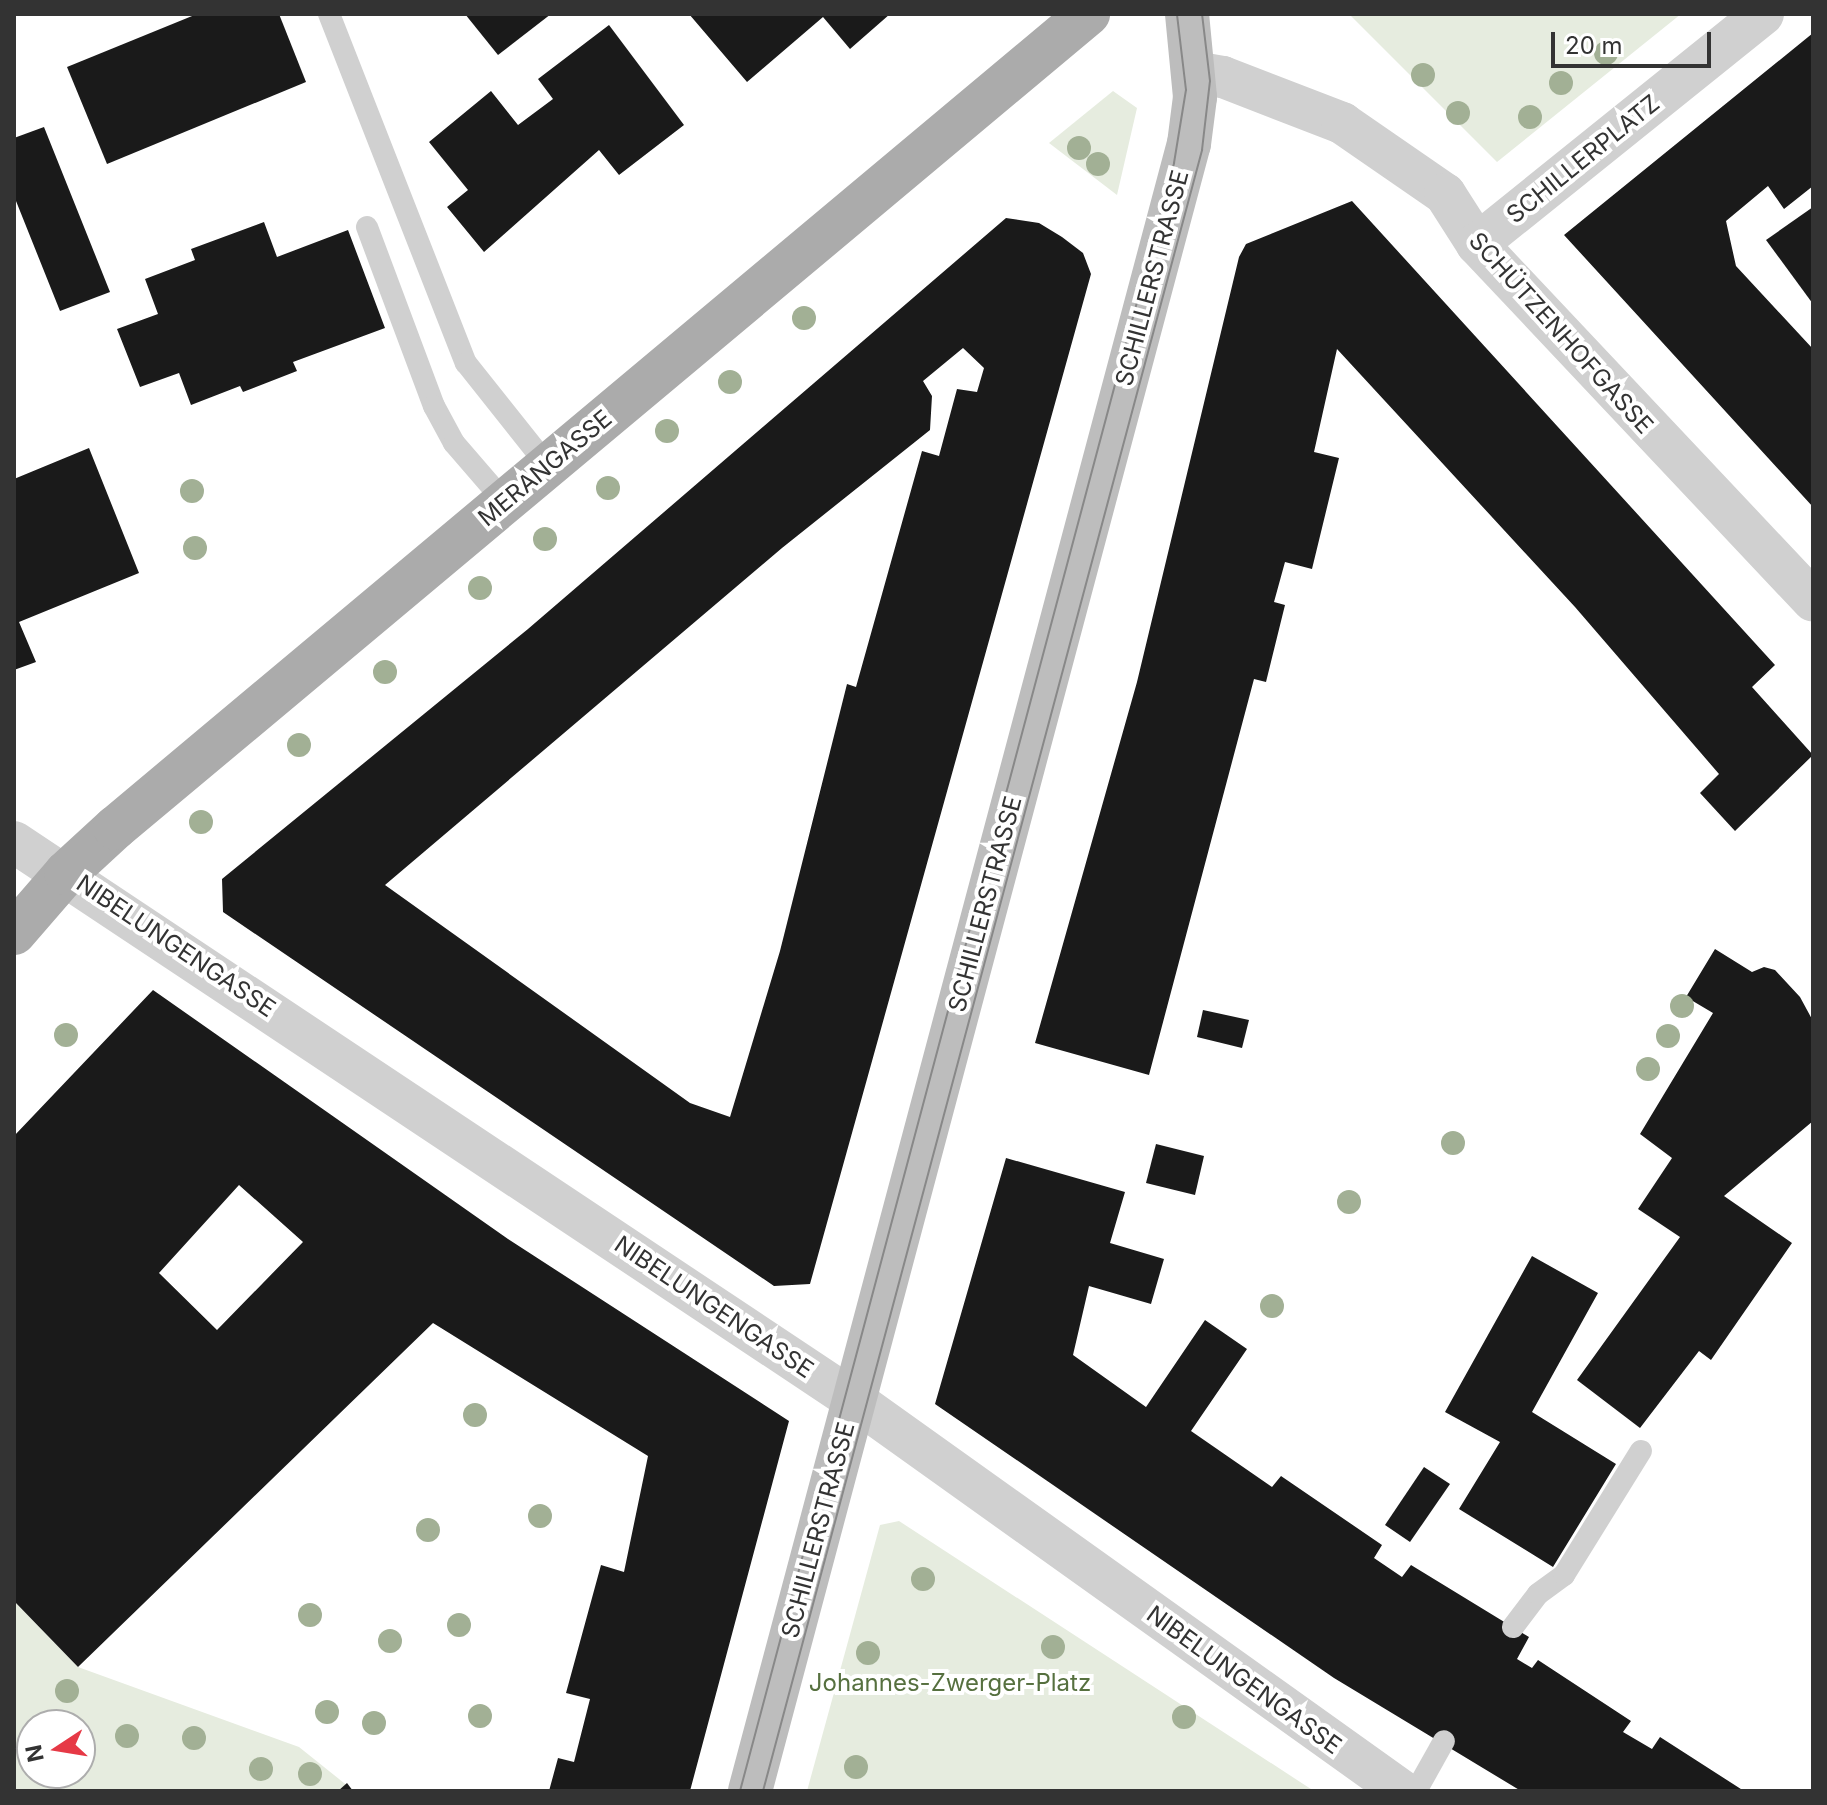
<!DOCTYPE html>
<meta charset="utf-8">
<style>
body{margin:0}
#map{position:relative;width:1827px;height:1805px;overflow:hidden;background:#fff;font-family:Inter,sans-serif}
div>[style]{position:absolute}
.green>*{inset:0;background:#e6ecdf}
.building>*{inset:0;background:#1a1a1a}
.lane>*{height:22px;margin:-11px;padding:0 11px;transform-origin:11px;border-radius:11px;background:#d0d0d0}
.street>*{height:42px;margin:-21px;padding:0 21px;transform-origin:21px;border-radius:21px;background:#d0d0d0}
.secondary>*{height:44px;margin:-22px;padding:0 22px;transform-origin:22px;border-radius:22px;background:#bdbdbd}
.primary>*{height:44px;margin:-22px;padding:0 22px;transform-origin:22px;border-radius:22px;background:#ababab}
.tram>*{height:2px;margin:-1px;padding:0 1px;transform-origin:1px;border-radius:1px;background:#888}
.trees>*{width:24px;height:24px;margin:-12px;border-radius:50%;background:#a2b095}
span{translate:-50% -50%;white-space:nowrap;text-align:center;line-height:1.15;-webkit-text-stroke:8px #fff;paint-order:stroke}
.street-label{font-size:24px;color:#333}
.park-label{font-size:24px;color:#56703f}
.frame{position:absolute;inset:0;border:16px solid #333;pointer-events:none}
.north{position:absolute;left:16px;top:1709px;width:80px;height:80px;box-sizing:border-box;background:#fff;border:2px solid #adadad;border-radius:50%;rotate:258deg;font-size:22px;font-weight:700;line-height:32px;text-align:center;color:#333}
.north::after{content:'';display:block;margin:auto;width:28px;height:36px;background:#e63946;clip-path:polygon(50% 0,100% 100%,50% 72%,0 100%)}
.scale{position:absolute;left:1551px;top:32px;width:160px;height:36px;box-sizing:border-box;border:4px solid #333;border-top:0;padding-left:10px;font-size:24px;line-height:28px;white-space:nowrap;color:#333;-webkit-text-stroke:6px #fff;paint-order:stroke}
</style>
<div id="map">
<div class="green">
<div style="clip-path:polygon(1349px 14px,1681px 14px,1497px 162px)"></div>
<div style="clip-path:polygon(1113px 91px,1137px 108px,1117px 195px,1049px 143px)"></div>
<div style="clip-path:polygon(899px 1521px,1314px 1791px,807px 1791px,880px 1525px)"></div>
<div style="clip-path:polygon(evenodd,14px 1601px,78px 1667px,299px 1747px,354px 1791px,14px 1791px,14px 1601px,32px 1725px,80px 1725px,80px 1773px,32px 1773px,32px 1725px)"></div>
</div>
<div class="building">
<div style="clip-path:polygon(197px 14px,279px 14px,306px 82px,107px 164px,67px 67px)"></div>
<div style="clip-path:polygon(465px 14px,551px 14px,498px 55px)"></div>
<div style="clip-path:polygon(689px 14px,890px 14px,850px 49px,823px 17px,747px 82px)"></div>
<div style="clip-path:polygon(609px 25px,684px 125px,619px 175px,599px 150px,484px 252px,447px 207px,468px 190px,429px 142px,491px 91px,518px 125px,553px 99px,538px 79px)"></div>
<div style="clip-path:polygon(1813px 33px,1813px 186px,1784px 209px,1768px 186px,1726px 221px,1736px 266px,1813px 349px,1813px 507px,1564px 235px)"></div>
<div style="clip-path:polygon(44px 127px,110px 292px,60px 311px,14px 196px,14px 138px)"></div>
<div style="clip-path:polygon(1352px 201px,1775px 665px,1752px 687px,1813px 755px,1735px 831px,1700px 793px,1719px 774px,1575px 607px,1337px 349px,1314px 452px,1339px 458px,1312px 569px,1285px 562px,1274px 602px,1285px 605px,1266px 682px,1254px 679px,1149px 1075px,1035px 1043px,1137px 682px,1239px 257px,1246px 244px)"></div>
<div style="clip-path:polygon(1813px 207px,1813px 304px,1766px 240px)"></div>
<div style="clip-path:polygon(evenodd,1006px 218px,1039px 223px,1062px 237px,1083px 253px,1091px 274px,810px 1284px,774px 1286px,223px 912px,222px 879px,528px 629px,1006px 218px,963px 348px,984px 368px,977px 392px,957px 389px,939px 456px,922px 451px,856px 687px,847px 684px,780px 951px,730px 1117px,690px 1103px,385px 885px,782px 548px,930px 430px,932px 396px,923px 381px,963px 348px)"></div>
<div style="clip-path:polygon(264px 222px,277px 257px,348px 230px,385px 328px,293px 362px,297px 371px,243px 392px,240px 386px,191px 405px,179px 373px,140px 387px,117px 329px,158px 314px,145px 279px,195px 260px,191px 249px)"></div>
<div style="clip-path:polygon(89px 448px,139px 573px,19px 622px,36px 662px,14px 670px,14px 479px)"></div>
<div style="clip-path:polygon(1715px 949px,1752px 972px,1764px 967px,1775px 970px,1800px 997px,1813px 1021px,1813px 1121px,1724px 1196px,1792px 1243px,1711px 1360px,1699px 1351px,1640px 1428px,1577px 1380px,1680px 1237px,1638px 1209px,1672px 1158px,1640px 1134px,1713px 1013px,1686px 997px)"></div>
<div style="clip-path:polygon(evenodd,153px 990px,508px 1239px,789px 1421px,690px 1791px,549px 1791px,558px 1758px,574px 1762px,590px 1699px,566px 1693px,601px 1565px,624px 1572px,648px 1456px,433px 1323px,78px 1667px,14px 1601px,14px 1136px,153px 990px,239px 1185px,303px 1242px,217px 1330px,159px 1273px,239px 1185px)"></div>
<div style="clip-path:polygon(1203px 1010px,1249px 1020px,1242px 1048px,1197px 1037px)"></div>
<div style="clip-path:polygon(1156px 1144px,1204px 1156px,1195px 1195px,1146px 1183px)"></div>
<div style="clip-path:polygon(1006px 1158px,1125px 1192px,1110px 1243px,1164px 1259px,1151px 1304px,1089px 1286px,1073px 1355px,1146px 1407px,1205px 1320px,1247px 1349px,1191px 1431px,1272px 1487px,1281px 1476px,1382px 1545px,1374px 1558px,1402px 1577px,1411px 1565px,1529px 1637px,1517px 1659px,1532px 1668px,1538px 1660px,1631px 1721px,1623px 1732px,1652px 1749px,1660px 1737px,1744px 1791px,1521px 1791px,1334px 1678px,935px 1404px)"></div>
<div style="clip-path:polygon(1532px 1256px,1598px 1293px,1532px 1412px,1616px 1464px,1553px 1567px,1459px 1509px,1500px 1442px,1445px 1412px)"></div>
<div style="clip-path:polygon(1424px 1467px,1450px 1484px,1410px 1542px,1385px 1525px)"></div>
<div style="clip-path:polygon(347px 1783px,353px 1791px,338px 1791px)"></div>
</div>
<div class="lane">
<div style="left:329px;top:14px;width:375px;rotate:68.6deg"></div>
<div style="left:466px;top:363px;width:132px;rotate:51.5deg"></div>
<div style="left:367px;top:227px;width:191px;rotate:69.5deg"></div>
<div style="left:434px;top:406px;width:42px;rotate:61.6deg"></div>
<div style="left:454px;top:443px;width:78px;rotate:49.2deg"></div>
<div style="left:1513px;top:1627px;width:41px;rotate:-52.9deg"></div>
<div style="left:1538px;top:1594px;width:32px;rotate:-36deg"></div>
<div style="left:1564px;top:1575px;width:146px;rotate:-58.2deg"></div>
<div style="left:1416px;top:1791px;width:57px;rotate:-60.8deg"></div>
</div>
<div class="street">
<div style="left:1194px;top:72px;width:29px;rotate:10deg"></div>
<div style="left:1223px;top:77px;width:128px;rotate:21.1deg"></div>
<div style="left:1342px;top:123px;width:125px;rotate:34.6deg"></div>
<div style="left:1445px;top:194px;width:59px;rotate:57.4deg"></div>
<div style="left:1477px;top:244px;width:490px;rotate:46.7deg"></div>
<div style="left:1477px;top:244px;width:367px;rotate:-38.8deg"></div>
<div style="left:14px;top:842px;width:1021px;rotate:33.61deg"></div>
<div style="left:864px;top:1407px;width:661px;rotate:35.52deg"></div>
</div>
<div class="secondary">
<div style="left:750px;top:1791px;width:1705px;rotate:-75.08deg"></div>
<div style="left:1189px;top:144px;width:47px;rotate:-82.7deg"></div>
<div style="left:1195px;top:97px;width:83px;rotate:-95.5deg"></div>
</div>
<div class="primary">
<div style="left:14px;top:933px;width:79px;rotate:-49.1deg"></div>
<div style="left:66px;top:873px;width:67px;rotate:-42.6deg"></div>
<div style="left:115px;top:828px;width:1269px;rotate:-39.92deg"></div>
</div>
<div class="tram">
<div style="left:740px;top:1791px;width:1685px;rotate:-75.07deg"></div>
<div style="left:1174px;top:163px;width:74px;rotate:-80.7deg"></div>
<div style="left:1186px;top:90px;width:77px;rotate:-96.8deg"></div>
<div style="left:763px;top:1791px;width:1699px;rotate:-75.02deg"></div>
<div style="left:1202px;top:150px;width:69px;rotate:-83.4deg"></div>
<div style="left:1210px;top:81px;width:67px;rotate:-96.8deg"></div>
</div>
<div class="trees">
<div style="left:1606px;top:53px"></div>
<div style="left:1423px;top:75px"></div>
<div style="left:1561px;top:83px"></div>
<div style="left:1458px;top:113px"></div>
<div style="left:1530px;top:117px"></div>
<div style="left:1079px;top:148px"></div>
<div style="left:1098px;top:164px"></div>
<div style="left:804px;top:318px"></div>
<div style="left:730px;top:382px"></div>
<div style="left:667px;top:431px"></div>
<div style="left:608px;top:488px"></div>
<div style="left:192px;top:491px"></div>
<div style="left:545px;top:539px"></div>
<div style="left:195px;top:548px"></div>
<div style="left:480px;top:588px"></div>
<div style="left:385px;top:672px"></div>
<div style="left:299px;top:745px"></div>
<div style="left:201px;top:822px"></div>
<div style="left:1682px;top:1006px"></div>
<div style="left:66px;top:1035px"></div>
<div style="left:1668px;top:1036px"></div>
<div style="left:1648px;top:1069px"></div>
<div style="left:1453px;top:1143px"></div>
<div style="left:1349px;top:1202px"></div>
<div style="left:1272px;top:1306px"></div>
<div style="left:475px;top:1415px"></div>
<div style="left:540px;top:1516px"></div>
<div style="left:428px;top:1530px"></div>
<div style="left:923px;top:1579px"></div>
<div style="left:310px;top:1615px"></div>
<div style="left:459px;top:1625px"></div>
<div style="left:390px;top:1641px"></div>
<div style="left:1053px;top:1647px"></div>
<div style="left:868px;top:1653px"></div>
<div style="left:67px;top:1691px"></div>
<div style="left:327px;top:1712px"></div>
<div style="left:480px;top:1716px"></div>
<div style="left:1184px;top:1717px"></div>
<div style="left:374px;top:1723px"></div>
<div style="left:127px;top:1736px"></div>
<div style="left:194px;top:1738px"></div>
<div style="left:856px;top:1767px"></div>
<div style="left:261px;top:1769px"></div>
<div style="left:310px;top:1774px"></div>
</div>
<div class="street-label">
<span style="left:1583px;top:159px;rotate:-39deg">SCHILLERPLATZ</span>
<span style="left:1152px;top:278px;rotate:-75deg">SCHILLERSTRASSE</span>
<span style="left:1561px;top:333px;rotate:48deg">SCHÜTZENHOFGASSE</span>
<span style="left:545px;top:468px;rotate:-40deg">MERANGASSE</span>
<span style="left:985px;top:904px;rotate:-75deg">SCHILLERSTRASSE</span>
<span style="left:176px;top:946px;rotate:34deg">NIBELUNGENGASSE</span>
<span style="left:714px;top:1307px;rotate:34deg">NIBELUNGENGASSE</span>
<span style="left:818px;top:1530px;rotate:-75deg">SCHILLERSTRASSE</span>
<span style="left:1244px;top:1680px;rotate:36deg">NIBELUNGENGASSE</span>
</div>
<div class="park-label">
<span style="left:950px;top:1683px">Johannes-Zwerger-Platz</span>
</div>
<div class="frame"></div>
<div class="north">N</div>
<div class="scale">20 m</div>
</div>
